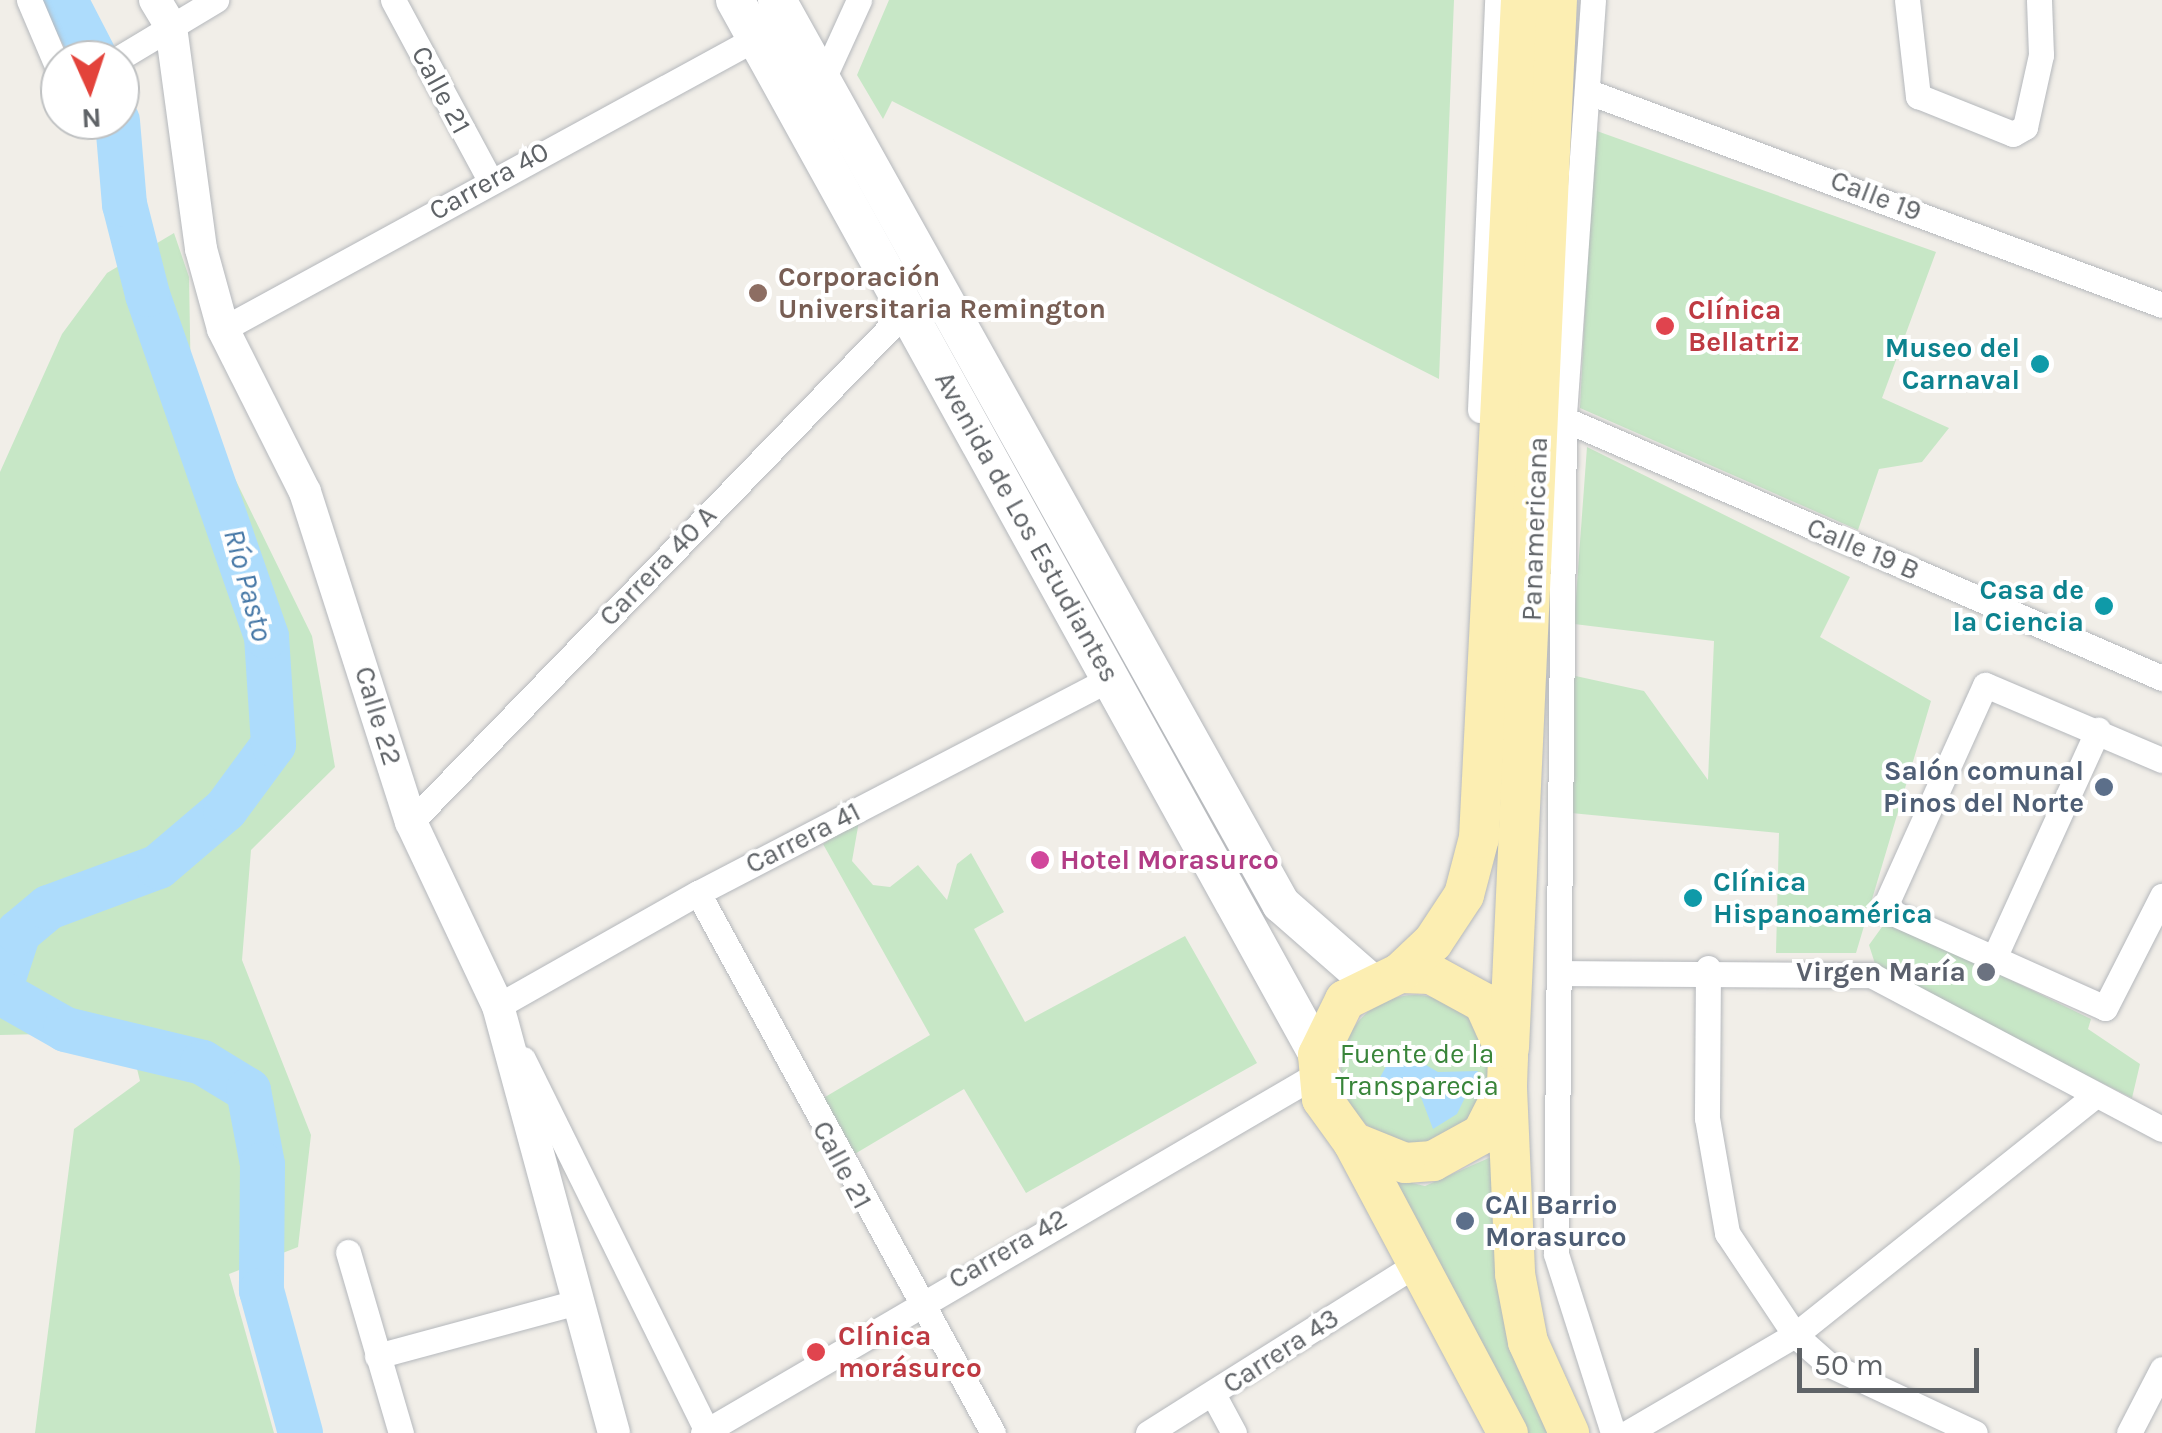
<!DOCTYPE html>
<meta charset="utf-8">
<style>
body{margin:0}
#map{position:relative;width:2162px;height:1433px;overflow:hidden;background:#f1eee8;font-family:Karla,sans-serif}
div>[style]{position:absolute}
.green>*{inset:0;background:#c7e7c6}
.round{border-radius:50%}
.water>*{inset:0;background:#addcfc}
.river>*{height:45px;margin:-22.5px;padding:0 22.5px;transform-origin:22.5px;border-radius:22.5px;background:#addcfc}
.roads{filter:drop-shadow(0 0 2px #b5b8bc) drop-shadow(0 0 2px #b5b8bc)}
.minor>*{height:25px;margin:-12.5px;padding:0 12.5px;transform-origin:12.5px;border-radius:12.5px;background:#fff}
.tertiary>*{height:32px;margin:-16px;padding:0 16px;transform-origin:16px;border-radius:16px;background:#fff}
.secondary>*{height:38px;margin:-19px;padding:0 19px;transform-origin:19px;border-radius:19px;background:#fff}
.primary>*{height:40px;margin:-20px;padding:0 20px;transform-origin:20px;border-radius:20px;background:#fceeb2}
.dots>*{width:28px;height:28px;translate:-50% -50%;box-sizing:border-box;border:5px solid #fff;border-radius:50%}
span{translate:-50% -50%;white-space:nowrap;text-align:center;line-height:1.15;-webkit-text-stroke:8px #fff;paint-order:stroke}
.street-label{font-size:28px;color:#5f6367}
.education-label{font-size:28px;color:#785e54;font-weight:700}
.left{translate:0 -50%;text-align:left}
.health-label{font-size:28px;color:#be3a42;font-weight:700}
.culture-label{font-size:28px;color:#0d838f;font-weight:700}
.right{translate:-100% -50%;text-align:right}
.service-label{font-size:28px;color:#4e5e75;font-weight:700}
.hotel-label{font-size:28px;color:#b23c85;font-weight:700}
.worship-label{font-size:28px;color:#5b616d;font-weight:700}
.park-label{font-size:28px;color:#39853a}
.water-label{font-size:30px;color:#4577a6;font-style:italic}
.north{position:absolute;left:40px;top:40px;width:100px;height:100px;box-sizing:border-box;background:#fff;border:2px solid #bfc1c2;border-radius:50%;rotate:177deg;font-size:28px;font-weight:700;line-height:40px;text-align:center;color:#5f6367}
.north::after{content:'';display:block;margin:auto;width:35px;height:45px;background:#e3433b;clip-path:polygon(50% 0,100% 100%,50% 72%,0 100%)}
.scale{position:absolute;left:1797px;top:1348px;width:182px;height:45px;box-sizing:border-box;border:5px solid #5f6367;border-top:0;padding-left:12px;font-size:30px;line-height:35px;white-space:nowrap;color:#5f6367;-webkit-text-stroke:8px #fff;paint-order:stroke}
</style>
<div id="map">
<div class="green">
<div style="clip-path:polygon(889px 0,1454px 0,1439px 379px,892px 101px,883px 119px,857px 75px)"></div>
<div style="clip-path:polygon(1594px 130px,1936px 252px,1882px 398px,1949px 428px,1922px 462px,1879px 469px,1858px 530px,1580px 408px)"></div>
<div style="clip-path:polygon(174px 233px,189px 277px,191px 389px,312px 636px,335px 767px,251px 850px,242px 960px,311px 1135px,298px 1247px,229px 1274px,274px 1433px,35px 1433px,74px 1129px,140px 1081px,128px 1032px,0 1035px,0 472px,62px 334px,107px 273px)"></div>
<div style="clip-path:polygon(1587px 447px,1850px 577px,1820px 637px,1931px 701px,1856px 953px,1776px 953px,1779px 833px,1571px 813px,1571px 675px,1644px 691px,1708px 780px,1714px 641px,1574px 624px)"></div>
<div style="clip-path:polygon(859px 821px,852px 861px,873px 885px,890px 887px,918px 865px,947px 900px,957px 864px,971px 853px,1004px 912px,974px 929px,1025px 1022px,1185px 936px,1257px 1063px,1026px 1193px,964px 1089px,848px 1158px,815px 1103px,930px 1035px,823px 844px)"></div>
<div style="clip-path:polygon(1887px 920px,2091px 1019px,2088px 1029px,2140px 1064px,2132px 1098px,1877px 970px,1869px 945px)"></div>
<div class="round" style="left:1341px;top:995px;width:148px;height:148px"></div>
<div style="clip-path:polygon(1498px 1154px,1555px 1433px,1527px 1433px,1385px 1177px,1425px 1186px)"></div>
</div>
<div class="water">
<div style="clip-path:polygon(1418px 1046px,1419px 1061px,1438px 1072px,1478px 1071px,1457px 1114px,1433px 1129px,1416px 1084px,1371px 1094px,1396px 1048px)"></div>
</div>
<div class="river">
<div style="left:65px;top:0;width:68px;rotate:62.7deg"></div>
<div style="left:0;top:987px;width:58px;rotate:-71.9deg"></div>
<div style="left:18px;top:932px;width:39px;rotate:-40deg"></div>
<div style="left:48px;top:907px;width:117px;rotate:-20.4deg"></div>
<div style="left:158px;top:866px;width:88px;rotate:-40.4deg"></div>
<div style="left:225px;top:809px;width:81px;rotate:-53.6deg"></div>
<div style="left:273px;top:744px;width:108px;rotate:-93.7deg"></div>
<div style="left:266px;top:636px;width:362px;rotate:-109.2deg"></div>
<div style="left:147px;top:294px;width:93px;rotate:-104.3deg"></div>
<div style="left:124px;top:204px;width:84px;rotate:-94.8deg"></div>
<div style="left:0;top:992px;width:75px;rotate:29.6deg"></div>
<div style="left:65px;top:1029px;width:141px;rotate:13.5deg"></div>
<div style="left:202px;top:1062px;width:54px;rotate:31.3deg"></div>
<div style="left:248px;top:1090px;width:75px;rotate:79.3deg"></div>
<div style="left:262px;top:1164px;width:126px;rotate:90.5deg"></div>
<div style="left:261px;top:1290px;width:148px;rotate:74.7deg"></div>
</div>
<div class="roads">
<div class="minor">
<div style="left:29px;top:0;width:79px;rotate:67deg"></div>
<div style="left:393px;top:0;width:204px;rotate:61.7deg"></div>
<div style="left:1593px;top:0;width:420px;rotate:94deg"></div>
<div style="left:1564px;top:419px;width:835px;rotate:90.55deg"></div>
<div style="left:1556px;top:1254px;width:188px;rotate:72.3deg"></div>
<div style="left:1907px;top:0;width:97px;rotate:83.5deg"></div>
<div style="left:1918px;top:96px;width:102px;rotate:21.8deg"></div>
<div style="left:2013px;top:134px;width:14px;rotate:-30deg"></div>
<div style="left:2025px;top:127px;width:74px;rotate:-77.5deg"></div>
<div style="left:2041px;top:55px;width:55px;rotate:-92.1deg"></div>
<div style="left:116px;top:60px;width:117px;rotate:-31deg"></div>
<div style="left:823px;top:79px;width:87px;rotate:-65.5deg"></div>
<div style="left:1589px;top:92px;width:611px;rotate:20.39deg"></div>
<div style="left:223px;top:329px;width:607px;rotate:-28.63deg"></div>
<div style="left:1480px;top:410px;width:410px;rotate:-87.6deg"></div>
<div style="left:1564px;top:419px;width:652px;rotate:23.42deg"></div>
<div style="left:2162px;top:760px;width:192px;rotate:-157deg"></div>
<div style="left:1985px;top:685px;width:246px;rotate:114.3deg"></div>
<div style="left:1884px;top:909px;width:242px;rotate:24.1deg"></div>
<div style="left:2105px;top:1008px;width:126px;rotate:-63deg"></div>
<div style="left:411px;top:822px;width:711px;rotate:-45.91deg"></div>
<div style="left:698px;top:893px;width:615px;rotate:61.35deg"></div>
<div style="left:1994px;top:958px;width:251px;rotate:-65.5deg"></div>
<div style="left:1708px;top:968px;width:150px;rotate:90.4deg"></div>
<div style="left:1707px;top:1118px;width:117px;rotate:80.1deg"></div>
<div style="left:1727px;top:1233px;width:123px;rotate:56.3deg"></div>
<div style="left:1795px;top:1335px;width:44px;rotate:41.3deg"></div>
<div style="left:1828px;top:1364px;width:162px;rotate:25.1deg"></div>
<div style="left:1563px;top:973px;width:308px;rotate:0.4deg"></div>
<div style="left:1871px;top:975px;width:329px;rotate:27.9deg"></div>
<div style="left:503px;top:1018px;width:13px;rotate:-113deg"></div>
<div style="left:498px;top:1006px;width:230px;rotate:-29.5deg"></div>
<div style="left:698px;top:893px;width:466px;rotate:-27.5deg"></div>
<div style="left:523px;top:1059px;width:415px;rotate:63.7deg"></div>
<div style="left:348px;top:1252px;width:189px;rotate:73.7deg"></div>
<div style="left:377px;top:1356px;width:203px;rotate:-15.1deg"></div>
<div style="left:1213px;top:1394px;width:44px;rotate:61.7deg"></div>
<div style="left:703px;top:1433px;width:711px;rotate:-30.31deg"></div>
<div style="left:1148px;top:1433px;width:313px;rotate:-32.2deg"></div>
<div style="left:1627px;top:1433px;width:194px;rotate:-30.3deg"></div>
<div style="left:1795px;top:1335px;width:380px;rotate:-38.6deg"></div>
<div style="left:2129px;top:1433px;width:72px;rotate:-62.7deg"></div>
</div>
<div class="tertiary">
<div style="left:155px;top:0;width:31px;rotate:59deg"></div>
<div style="left:171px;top:27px;width:224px;rotate:82.3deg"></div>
<div style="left:201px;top:249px;width:83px;rotate:74.6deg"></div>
<div style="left:223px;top:329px;width:182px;rotate:63.3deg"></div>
<div style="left:305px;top:492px;width:347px;rotate:72.2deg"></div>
<div style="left:411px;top:822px;width:204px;rotate:64.7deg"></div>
<div style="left:498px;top:1006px;width:442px;rotate:74.8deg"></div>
</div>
<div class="secondary">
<div style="left:735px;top:0;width:1205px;rotate:61.07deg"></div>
<div style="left:777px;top:0;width:1035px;rotate:60.86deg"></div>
<div style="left:1281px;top:904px;width:118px;rotate:41.2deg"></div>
</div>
<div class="primary">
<div style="left:1400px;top:973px;width:31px;rotate:2deg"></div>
<div style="left:1431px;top:974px;width:60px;rotate:28.7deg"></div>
<div style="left:1484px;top:1003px;width:59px;rotate:66deg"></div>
<div style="left:1508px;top:1057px;width:28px;rotate:92deg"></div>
<div style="left:1507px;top:1085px;width:55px;rotate:117deg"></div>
<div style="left:1482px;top:1134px;width:56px;rotate:151.1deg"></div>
<div style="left:1433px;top:1161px;width:28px;rotate:176deg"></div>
<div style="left:1405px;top:1163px;width:56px;rotate:-158deg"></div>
<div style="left:1353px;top:1142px;width:53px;rotate:-125.8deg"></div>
<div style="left:1322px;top:1099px;width:44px;rotate:-95.2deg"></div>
<div style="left:1318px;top:1055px;width:61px;rotate:-63.9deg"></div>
<div style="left:1345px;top:1000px;width:61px;rotate:-26.1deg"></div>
<div style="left:1400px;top:973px;width:45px;rotate:-43.2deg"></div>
<div style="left:1433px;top:942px;width:56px;rotate:-56.6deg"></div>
<div style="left:1464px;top:895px;width:59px;rotate:-75.3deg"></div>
<div style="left:1479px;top:838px;width:839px;rotate:-87.13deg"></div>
<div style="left:1509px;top:1048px;width:1049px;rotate:-87.38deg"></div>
<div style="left:1507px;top:1088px;width:186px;rotate:87.5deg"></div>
<div style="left:1515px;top:1274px;width:69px;rotate:79.2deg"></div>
<div style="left:1528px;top:1342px;width:100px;rotate:65.7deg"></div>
<div style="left:1353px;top:1142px;width:330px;rotate:62deg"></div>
</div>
</div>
<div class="dots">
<div style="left:758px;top:293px;background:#8d6e63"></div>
<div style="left:1665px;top:326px;background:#e0444e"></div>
<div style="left:2040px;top:364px;background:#0f9aa8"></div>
<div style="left:2104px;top:606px;background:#0f9aa8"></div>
<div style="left:2104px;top:787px;background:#5c6f8a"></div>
<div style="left:1040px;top:860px;background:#d1479c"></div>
<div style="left:1693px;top:898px;background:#0f9aa8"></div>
<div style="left:1986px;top:972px;background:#6b7280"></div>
<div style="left:1465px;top:1221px;background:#5c6f8a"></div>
<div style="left:816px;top:1352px;background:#e0444e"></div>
</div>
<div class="street-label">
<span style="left:441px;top:90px;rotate:62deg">Calle 21</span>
<span style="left:489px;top:181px;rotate:-29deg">Carrera 40</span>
<span style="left:1876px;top:196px;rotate:21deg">Calle 19</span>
<span style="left:1027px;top:527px;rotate:61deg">Avenida de Los Estudiantes</span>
<span style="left:1535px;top:529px;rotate:-88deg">Panamericana</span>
<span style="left:1863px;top:549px;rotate:23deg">Calle 19 B</span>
<span style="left:658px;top:566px;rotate:-46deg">Carrera 40 A</span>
<span style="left:378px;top:716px;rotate:73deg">Calle 22</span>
<span style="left:803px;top:838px;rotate:-27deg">Carrera 41</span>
<span style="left:842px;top:1165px;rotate:62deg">Calle 21</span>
<span style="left:1008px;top:1249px;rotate:-30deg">Carrera 42</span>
<span style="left:1281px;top:1351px;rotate:-33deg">Carrera 43</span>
</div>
<div class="education-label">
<span class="left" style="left:778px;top:293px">Corporación<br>Universitaria Remington</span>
</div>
<div class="health-label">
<span class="left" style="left:1688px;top:326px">Clínica<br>Bellatriz</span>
<span class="left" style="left:838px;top:1352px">Clínica<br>morásurco</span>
</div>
<div class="culture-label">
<span class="right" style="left:2020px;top:364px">Museo del<br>Carnaval</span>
<span class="right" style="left:2084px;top:606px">Casa de<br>la Ciencia</span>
<span class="left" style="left:1713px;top:898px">Clínica<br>Hispanoamérica</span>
</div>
<div class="service-label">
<span class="right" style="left:2084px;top:787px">Salón comunal<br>Pinos del Norte</span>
<span class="left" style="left:1485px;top:1221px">CAI Barrio<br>Morasurco</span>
</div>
<div class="hotel-label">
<span class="left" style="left:1060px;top:860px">Hotel Morasurco</span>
</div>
<div class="worship-label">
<span class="right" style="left:1966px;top:972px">Virgen María</span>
</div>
<div class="park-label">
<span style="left:1417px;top:1070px">Fuente de la<br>Transparecia</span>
</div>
<div class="water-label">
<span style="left:248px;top:585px;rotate:75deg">Río Pasto</span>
</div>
<div class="north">N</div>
<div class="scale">50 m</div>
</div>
